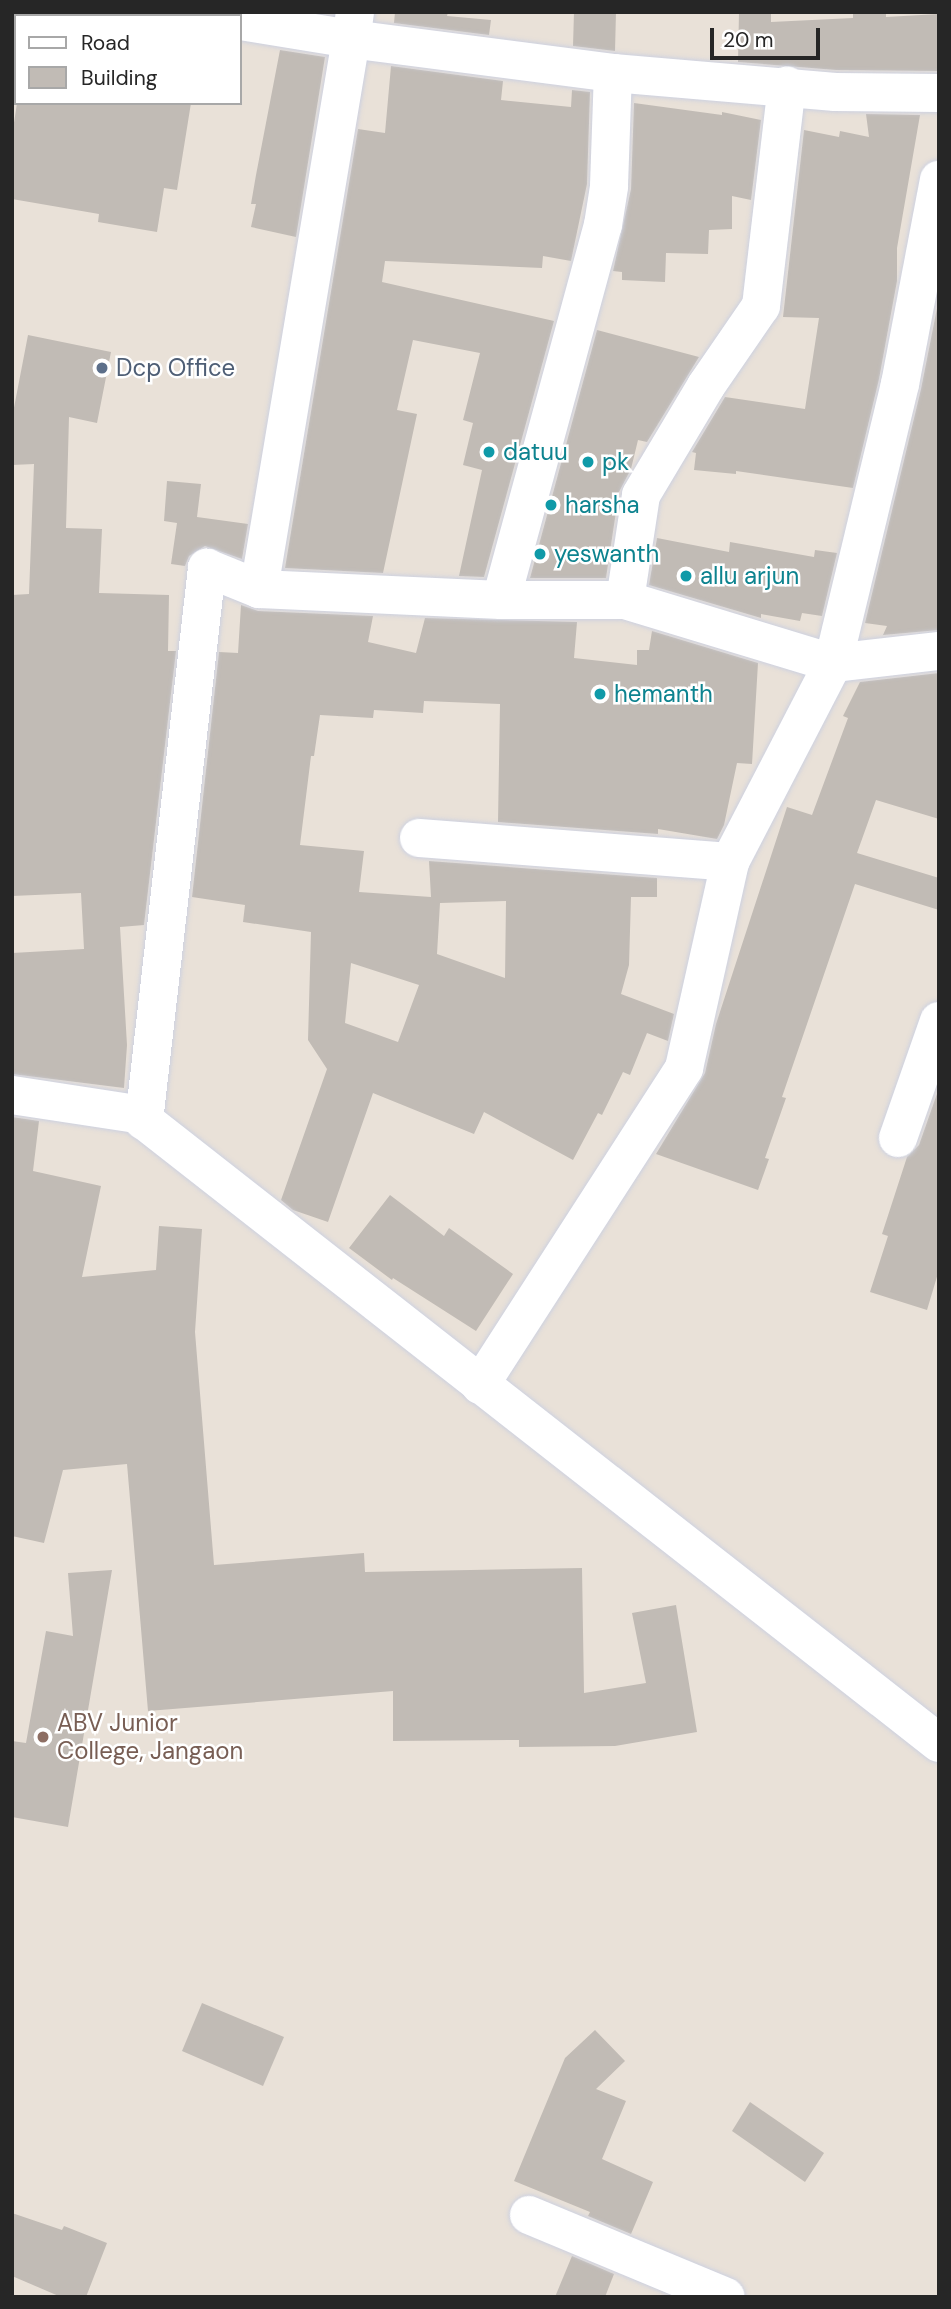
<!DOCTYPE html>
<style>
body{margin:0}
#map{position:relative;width:951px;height:2309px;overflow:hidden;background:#e9e1d8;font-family:"DM Sans",sans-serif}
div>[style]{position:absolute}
.building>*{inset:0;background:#c1bbb5}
.roads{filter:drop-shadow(0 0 2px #cdd1e0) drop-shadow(0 0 2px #cdd1e0)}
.minor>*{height:38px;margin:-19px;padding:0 19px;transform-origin:19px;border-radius:19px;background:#fff}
.dots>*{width:19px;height:19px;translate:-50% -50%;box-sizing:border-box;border:4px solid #fff;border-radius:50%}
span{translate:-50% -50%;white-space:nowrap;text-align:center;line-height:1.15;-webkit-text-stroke:5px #fff;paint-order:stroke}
.service-label{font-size:24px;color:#4e5e75}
.left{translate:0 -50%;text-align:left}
.culture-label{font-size:24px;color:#0d838f}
.education-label{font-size:24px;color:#785e54}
.frame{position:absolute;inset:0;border:14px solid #262626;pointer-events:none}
.legend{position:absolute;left:14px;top:14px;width:228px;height:91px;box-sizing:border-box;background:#fff;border:2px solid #a8a8a8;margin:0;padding:9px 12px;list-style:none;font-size:21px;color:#262626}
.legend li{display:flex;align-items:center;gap:14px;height:35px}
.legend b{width:35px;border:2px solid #a8a8a8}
.scale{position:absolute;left:710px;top:28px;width:110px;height:32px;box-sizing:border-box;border:4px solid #262626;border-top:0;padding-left:9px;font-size:21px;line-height:24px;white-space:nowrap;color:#262626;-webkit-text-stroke:5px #fff;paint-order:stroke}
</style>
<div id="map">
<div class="building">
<div style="clip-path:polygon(395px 12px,448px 12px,447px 16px,491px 20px,489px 35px,394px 23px)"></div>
<div style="clip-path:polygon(574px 12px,616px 12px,615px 51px,573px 46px)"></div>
<div style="clip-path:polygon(739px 12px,771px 12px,771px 22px,853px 18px,853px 12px,886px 12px,886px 17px,939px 14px,939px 71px,836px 70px,738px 62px)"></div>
<div style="clip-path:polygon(280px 50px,325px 57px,296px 237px,251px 227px,256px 204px,251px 204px,256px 175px)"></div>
<div style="clip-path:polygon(391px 66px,503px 81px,501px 100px,571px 107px,572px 90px,590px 92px,587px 184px,571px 261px,543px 256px,542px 268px,385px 261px,382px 282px,554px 321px,484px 577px,459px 576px,482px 470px,463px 465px,473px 423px,463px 420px,480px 353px,413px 340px,397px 410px,417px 414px,383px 573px,285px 568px,358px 129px,385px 133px)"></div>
<div style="clip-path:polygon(17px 103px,191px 103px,177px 190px,164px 188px,157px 232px,98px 222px,99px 214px,12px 199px,12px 136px)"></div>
<div style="clip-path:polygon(634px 103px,722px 115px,722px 112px,761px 120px,751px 200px,732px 196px,732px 229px,709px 230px,708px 254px,666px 253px,665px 282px,622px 280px,622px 272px,613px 271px,631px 189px)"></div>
<div style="clip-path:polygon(866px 114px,920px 115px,897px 248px,897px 281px,879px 379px,853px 488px,736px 471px,736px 474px,694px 470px,696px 453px,692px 452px,725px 397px,805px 409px,819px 318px,783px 317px,804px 130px,839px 137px,840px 131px,869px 137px)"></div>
<div style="clip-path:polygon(939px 298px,939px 630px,883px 635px,887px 626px,865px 623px,921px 389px)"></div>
<div style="clip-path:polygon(597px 330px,699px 357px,647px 442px,638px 440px,631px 469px,619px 492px,606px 578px,530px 578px)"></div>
<div style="clip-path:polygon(28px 335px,111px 352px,97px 423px,69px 417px,66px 528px,102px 529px,99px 593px,169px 595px,168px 651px,176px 651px,144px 925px,120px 927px,127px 1045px,124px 1088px,12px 1074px,12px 953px,84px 949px,81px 893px,12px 896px,12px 595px,29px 594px,34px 464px,12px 465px,12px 418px)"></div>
<div style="clip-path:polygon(167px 481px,201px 484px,197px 517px,248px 524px,242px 559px,205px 546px,189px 556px,185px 566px,171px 564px,177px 523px,164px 521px)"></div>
<div style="clip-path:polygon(657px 538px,729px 552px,730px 542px,814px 557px,815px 550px,837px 553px,822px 616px,802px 613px,800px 621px,761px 614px,761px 618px,649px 585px)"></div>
<div style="clip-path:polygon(evenodd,241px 605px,258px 611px,373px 616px,368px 642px,416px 653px,425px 618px,577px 622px,574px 658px,637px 665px,637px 650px,649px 650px,652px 631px,758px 663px,752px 764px,737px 763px,724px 825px,717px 839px,658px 829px,658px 834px,498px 822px,500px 704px,424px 701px,423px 713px,374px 710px,373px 718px,320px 715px,314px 756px,311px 756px,300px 845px,364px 851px,359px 892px,431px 897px,429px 861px,657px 878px,657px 897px,631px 897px,629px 965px,621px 994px,674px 1014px,668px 1041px,647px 1033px,630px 1075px,623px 1072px,602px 1115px,598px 1113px,573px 1160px,484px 1112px,474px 1134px,373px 1093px,328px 1222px,293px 1210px,281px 1200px,327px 1069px,308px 1040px,311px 932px,243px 922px,245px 905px,192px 897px,219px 652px,238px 653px,241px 605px,506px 901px,505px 978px,437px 954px,440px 903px,506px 901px,241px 605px,351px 963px,419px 985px,398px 1042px,345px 1023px,351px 963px)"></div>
<div style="clip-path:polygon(939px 673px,939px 819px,876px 800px,857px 853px,939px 878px,939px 910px,855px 884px,782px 1097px,786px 1098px,765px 1158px,769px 1159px,758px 1190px,656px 1154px,705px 1073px,716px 1024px,787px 807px,812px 815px,848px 718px,843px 716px,860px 682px)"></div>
<div style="clip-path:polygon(939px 1088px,939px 1270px,927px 1310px,870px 1292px,888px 1236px,882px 1234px,907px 1157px,919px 1145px)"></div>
<div style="clip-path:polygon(12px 1117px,39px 1121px,33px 1171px,101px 1186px,82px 1277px,156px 1270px,159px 1226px,202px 1229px,195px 1332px,214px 1565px,364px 1553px,365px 1572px,582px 1568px,584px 1693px,646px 1683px,632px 1613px,676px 1605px,697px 1732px,615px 1746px,519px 1747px,519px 1740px,393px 1741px,393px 1691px,148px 1711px,127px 1464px,63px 1470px,44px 1543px,12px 1536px)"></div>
<div style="clip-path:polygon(390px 1195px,444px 1236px,449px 1228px,513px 1274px,476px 1331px,393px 1278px,392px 1280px,349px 1248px)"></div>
<div style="clip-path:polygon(112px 1570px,68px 1827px,12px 1817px,12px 1741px,26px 1743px,46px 1631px,73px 1636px,68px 1573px)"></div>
<div style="clip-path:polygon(202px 2003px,284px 2037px,263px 2086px,182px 2051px)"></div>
<div style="clip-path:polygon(595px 2030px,625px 2061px,596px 2089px,626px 2101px,602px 2159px,653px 2182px,631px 2234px,588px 2216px,590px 2212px,514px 2181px,565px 2058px)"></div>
<div style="clip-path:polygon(750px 2102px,824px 2153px,805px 2182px,732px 2131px)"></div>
<div style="clip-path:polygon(12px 2213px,62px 2230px,64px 2226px,107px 2243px,86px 2297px,61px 2297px,12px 2276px)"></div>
<div style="clip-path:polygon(572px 2256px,614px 2274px,605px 2297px,555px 2297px)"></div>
</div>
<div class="roads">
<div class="minor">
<div style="left:187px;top:12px;width:21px;rotate:11deg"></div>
<div style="left:355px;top:12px;width:27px;rotate:98deg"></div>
<div style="left:351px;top:39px;width:264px;rotate:7.4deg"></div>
<div style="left:613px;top:73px;width:223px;rotate:4.9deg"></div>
<div style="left:835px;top:92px;width:104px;rotate:0.6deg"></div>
<div style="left:259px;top:589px;width:242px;rotate:2.6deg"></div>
<div style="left:501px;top:600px;width:124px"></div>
<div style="left:625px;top:600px;width:217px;rotate:16.9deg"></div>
<div style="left:833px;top:663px;width:107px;rotate:-6.5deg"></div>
<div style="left:501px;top:600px;width:389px;rotate:-74.8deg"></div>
<div style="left:603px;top:225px;width:39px;rotate:-81deg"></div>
<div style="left:609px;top:186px;width:113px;rotate:-88deg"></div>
<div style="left:625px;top:600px;width:106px;rotate:-81.3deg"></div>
<div style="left:641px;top:495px;width:127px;rotate:-59.2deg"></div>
<div style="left:706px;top:386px;width:97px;rotate:-55.5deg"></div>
<div style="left:761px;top:306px;width:222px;rotate:-83.3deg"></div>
<div style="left:419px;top:838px;width:312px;rotate:4.4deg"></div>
<div style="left:12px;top:1095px;width:125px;rotate:8.7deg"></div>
<div style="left:136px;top:1114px;width:1020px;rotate:38.07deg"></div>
<div style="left:144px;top:1121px;width:557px;rotate:-83.5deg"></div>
<div style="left:207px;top:568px;width:56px;rotate:22deg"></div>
<div style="left:259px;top:589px;width:558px;rotate:-80.5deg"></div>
<div style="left:351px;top:39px;width:112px;rotate:-170.8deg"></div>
<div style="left:898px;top:1138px;width:124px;rotate:-70.7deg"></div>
<div style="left:480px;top:1385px;width:377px;rotate:-57.2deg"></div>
<div style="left:684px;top:1068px;width:211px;rotate:-77.4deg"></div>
<div style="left:730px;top:862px;width:224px;rotate:-62.6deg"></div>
<div style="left:833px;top:663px;width:287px;rotate:-76.5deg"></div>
<div style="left:900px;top:384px;width:208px;rotate:-79.2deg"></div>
<div style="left:529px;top:2215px;width:213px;rotate:22.6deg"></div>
</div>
</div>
<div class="dots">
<div style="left:102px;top:368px;background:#5c6f8a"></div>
<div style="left:489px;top:452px;background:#0f9aa8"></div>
<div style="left:588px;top:462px;background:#0f9aa8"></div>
<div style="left:551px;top:505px;background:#0f9aa8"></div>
<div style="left:540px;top:554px;background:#0f9aa8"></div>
<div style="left:686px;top:576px;background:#0f9aa8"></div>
<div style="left:600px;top:694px;background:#0f9aa8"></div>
<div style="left:43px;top:1737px;background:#8d6e63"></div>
</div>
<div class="service-label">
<span class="left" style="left:116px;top:368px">Dcp Office</span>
</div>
<div class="culture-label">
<span class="left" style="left:503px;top:452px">datuu</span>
<span class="left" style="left:602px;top:462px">pk</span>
<span class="left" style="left:565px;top:505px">harsha</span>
<span class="left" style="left:554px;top:554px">yeswanth</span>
<span class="left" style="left:700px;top:576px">allu arjun</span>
<span class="left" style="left:614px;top:694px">hemanth</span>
</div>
<div class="education-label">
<span class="left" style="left:57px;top:1737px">ABV Junior<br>College, Jangaon</span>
</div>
<div class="frame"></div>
<ul class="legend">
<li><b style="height:9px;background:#fff"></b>Road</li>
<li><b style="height:19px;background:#c1bbb5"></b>Building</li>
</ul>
<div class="scale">20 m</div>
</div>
